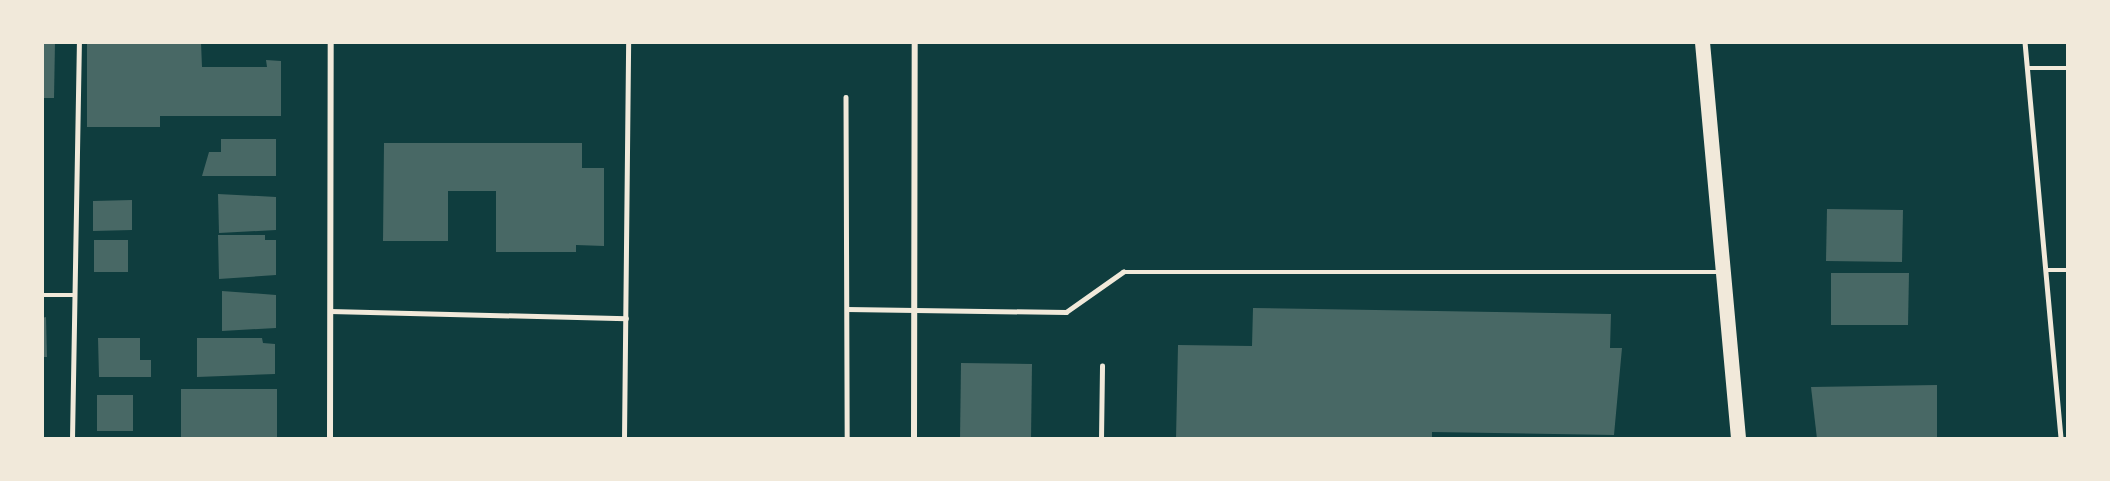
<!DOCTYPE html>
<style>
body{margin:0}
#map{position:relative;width:2110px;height:481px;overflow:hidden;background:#0f3d3e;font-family:"Open Sans",sans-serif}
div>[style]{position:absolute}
.building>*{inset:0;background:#486865}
.service>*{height:4.5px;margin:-2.25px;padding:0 2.25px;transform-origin:2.25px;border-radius:2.25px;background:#f1e9da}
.minor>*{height:6px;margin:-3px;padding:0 3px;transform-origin:3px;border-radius:3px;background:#f1e9da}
.primary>*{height:15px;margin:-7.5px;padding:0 7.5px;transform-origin:7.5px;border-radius:7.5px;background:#f1e9da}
span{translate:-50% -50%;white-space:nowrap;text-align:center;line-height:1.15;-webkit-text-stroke:6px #f1e9da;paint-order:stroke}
.frame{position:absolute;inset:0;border:44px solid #f1e9da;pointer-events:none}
</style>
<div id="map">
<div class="building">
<div style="clip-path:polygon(42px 42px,55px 42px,54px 98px,42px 98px)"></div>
<div style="clip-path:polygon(87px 42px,201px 42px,202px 67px,267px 67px,266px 60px,281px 61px,281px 116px,160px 116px,160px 127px,87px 127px)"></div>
<div style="clip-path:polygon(221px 139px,276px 139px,276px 176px,202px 176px,209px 152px,221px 152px)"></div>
<div style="clip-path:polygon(384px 143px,582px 143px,582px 168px,604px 168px,604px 246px,576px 245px,576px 252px,496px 252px,496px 191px,448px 191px,448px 241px,383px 241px)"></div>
<div style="clip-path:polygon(218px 194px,276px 197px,276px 230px,219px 233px)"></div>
<div style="clip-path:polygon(132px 200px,132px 230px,93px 231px,93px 201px)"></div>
<div style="clip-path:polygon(1827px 209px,1903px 210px,1902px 262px,1826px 261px)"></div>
<div style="clip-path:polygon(218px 235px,265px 235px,265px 240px,276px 240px,276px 275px,219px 279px)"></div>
<div style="clip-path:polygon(94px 240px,128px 240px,128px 272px,94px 272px)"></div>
<div style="clip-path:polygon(1831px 273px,1909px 273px,1908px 325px,1831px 325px)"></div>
<div style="clip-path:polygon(222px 291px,276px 295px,276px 328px,222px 331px)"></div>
<div style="clip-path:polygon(1253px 308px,1611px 314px,1610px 348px,1622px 348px,1614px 435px,1432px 432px,1432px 439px,1176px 439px,1178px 345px,1252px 346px)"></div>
<div style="clip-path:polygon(46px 317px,47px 357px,42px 357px,42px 318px)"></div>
<div style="clip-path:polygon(98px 338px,140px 338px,140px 360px,151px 360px,151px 377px,99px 377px)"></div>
<div style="clip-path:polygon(197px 338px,262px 338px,263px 343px,275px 344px,275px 374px,197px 377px)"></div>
<div style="clip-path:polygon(961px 363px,1032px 364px,1031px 439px,960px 439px)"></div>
<div style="clip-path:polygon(1937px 385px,1937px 439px,1817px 439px,1811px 387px)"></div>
<div style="clip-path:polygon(181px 389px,277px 389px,277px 438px,181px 438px)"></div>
<div style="clip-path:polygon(97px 395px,133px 395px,133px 431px,97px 431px)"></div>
</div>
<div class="service">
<div style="left:2025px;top:42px;width:399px;rotate:84.8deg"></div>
<div style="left:2027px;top:68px;width:41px"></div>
<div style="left:846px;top:97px;width:342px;rotate:89.8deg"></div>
<div style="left:2046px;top:270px;width:22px"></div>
<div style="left:42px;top:295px;width:33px"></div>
<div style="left:847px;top:309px;width:219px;rotate:0.8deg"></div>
<div style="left:1066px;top:312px;width:70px;rotate:-35.1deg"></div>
<div style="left:1123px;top:272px;width:597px"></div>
<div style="left:330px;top:311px;width:296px;rotate:1.4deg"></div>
<div style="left:72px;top:439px;width:397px;rotate:-89deg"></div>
<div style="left:624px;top:439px;width:397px;rotate:-89.4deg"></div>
<div style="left:1101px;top:439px;width:73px;rotate:-89.2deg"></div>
</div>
<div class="minor">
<div style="left:330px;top:439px;width:397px;rotate:-89.9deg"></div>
<div style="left:914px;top:439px;width:397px;rotate:-89.9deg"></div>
</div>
<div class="primary">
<div style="left:1702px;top:42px;width:399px;rotate:84.8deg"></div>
</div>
<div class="frame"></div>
</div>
